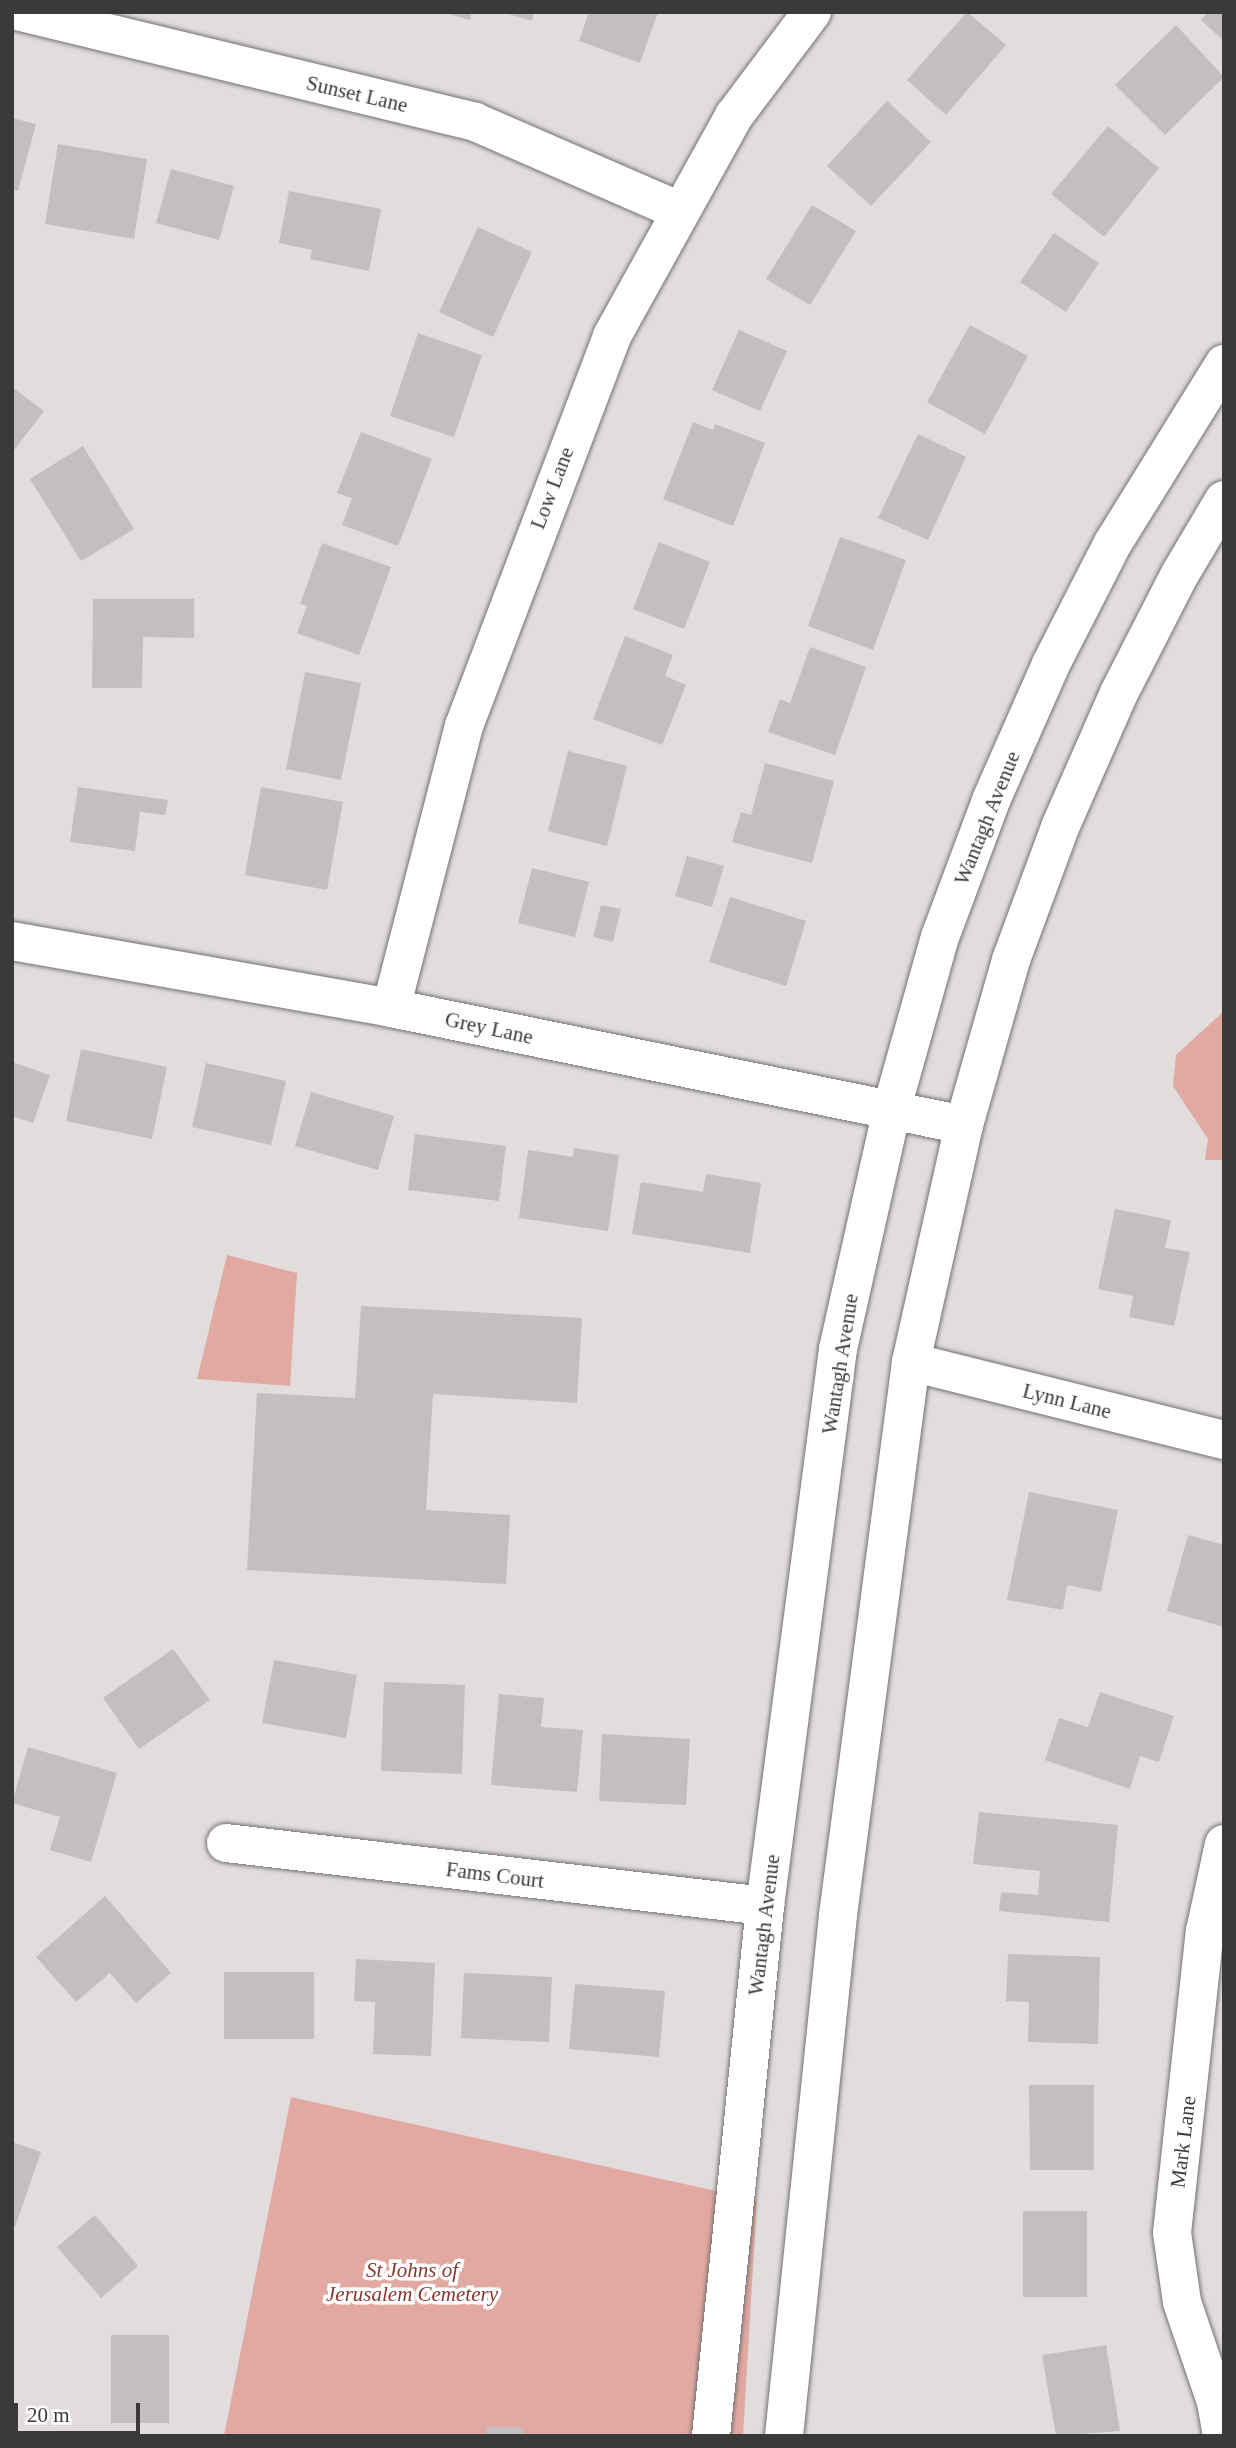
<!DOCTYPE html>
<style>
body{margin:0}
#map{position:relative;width:1236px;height:2448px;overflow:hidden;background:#e1dddd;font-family:"Times New Roman",serif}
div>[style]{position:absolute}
.green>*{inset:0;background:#e2a9a2}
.building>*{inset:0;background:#c2bfbe}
.roads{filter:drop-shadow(0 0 2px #747170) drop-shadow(0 0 2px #747170)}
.minor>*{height:38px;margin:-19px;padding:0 19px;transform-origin:19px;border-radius:19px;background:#fff}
.major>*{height:38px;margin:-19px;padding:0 19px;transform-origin:19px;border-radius:19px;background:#fff}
span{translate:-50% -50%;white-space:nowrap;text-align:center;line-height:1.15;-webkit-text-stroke:7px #fff;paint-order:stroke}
.street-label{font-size:21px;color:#3b3939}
.park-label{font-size:21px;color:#843730;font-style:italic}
.frame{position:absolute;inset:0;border:14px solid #3b3939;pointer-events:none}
.scale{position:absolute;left:14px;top:2403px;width:126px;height:32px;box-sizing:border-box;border:4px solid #3b3939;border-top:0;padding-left:9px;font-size:21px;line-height:24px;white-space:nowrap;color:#3b3939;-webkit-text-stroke:5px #fff;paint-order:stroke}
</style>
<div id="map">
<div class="green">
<div style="clip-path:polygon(1224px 1011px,1224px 1160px,1205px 1160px,1208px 1139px,1173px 1086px,1176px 1055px)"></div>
<div style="clip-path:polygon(227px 1255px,297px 1273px,290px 1386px,197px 1379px)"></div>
<div style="clip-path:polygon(291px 2097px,757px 2200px,743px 2436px,224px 2436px)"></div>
</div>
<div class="building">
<div style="clip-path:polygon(442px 12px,472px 12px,470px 20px)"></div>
<div style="clip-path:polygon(501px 12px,534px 12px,532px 21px)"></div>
<div style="clip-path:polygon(589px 12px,658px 12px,640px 63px,579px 41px)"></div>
<div style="clip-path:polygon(967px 12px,1006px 45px,946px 115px,907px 80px)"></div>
<div style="clip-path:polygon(1208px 12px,1224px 12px,1224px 41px,1201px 20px)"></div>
<div style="clip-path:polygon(1176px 25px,1224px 77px,1165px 135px,1115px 85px)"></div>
<div style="clip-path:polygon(887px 101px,931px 142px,871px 206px,827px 166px)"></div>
<div style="clip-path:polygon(12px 118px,36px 124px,18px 191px,12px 190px)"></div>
<div style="clip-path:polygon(1108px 126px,1159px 168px,1104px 237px,1051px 194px)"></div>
<div style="clip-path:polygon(58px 144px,147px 159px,134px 239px,45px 224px)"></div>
<div style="clip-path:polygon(171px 169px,234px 186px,219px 240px,156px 223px)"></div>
<div style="clip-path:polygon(289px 191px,381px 209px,369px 271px,310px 259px,312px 250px,279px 243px)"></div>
<div style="clip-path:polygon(812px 205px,856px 231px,810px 305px,766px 279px)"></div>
<div style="clip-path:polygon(478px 227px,532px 252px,493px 337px,439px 312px)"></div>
<div style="clip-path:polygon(1054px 233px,1099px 263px,1066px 312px,1020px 282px)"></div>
<div style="clip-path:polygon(970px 325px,1028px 356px,985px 434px,927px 402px)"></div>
<div style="clip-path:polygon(739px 330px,787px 351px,760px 411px,712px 390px)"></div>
<div style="clip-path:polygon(418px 333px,482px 355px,454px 437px,390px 416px)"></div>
<div style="clip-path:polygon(12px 387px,44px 411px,12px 453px)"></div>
<div style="clip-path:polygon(693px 422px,713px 430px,715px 424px,765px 443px,733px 526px,663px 499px)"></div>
<div style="clip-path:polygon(361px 432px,432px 459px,398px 546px,342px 525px,352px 498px,337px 493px)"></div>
<div style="clip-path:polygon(918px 434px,966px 457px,928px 540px,878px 518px)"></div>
<div style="clip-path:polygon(83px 446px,134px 529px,81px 561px,30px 479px)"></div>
<div style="clip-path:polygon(840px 537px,906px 560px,873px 650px,808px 626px)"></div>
<div style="clip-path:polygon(659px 542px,710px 562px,684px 629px,633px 609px)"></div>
<div style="clip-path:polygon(322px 543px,391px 567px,359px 655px,297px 633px,307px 606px,300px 604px)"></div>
<div style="clip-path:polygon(93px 599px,194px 599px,194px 638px,143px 637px,142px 688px,92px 688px)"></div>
<div style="clip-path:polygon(625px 636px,673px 655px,665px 676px,686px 685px,662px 745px,593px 719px)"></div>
<div style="clip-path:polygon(810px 647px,866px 667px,835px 755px,768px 732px,780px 699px,790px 703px)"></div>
<div style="clip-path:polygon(305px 672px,361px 683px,341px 780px,286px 769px)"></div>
<div style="clip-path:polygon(568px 751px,627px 766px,607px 846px,548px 831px)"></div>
<div style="clip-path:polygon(765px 763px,834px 781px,812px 863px,732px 842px,741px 812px,751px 815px)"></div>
<div style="clip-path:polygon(78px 787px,168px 800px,165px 815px,140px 812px,135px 851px,70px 842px)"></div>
<div style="clip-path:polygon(261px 787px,343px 802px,327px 890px,245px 875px)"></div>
<div style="clip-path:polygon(687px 856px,724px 866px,712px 907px,675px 896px)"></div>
<div style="clip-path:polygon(532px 868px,589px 882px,575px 937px,518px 923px)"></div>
<div style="clip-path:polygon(730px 897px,806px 921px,786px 986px,709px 962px)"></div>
<div style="clip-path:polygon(601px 905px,621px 909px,613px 942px,593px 937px)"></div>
<div style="clip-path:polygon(81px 1049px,167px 1067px,152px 1139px,66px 1121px)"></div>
<div style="clip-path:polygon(12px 1062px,50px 1075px,33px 1123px,12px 1116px)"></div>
<div style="clip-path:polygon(206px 1063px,286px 1081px,271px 1145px,192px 1127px)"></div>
<div style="clip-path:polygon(311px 1092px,394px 1116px,378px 1170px,295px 1146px)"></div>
<div style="clip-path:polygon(415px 1134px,506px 1146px,499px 1201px,408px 1190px)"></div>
<div style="clip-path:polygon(574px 1148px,619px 1155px,608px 1231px,519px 1218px,528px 1150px,573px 1157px)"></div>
<div style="clip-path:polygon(706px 1174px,761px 1183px,750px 1253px,632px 1234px,641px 1182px,703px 1192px)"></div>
<div style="clip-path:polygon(1115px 1209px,1171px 1220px,1165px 1248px,1190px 1252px,1174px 1326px,1129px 1317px,1133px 1296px,1098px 1289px)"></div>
<div style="clip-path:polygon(361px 1306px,582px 1318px,577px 1403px,433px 1394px,426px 1510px,510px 1515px,506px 1584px,247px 1570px,257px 1393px,355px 1398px)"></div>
<div style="clip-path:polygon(1029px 1492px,1118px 1510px,1101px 1592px,1067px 1585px,1063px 1610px,1007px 1600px)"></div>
<div style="clip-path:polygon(1188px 1535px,1224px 1545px,1224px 1627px,1167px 1611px)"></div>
<div style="clip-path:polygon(173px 1649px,210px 1700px,139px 1749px,103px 1698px)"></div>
<div style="clip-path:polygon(274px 1660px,357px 1675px,346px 1738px,262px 1723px)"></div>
<div style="clip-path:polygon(384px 1682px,465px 1685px,462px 1774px,381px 1771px)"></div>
<div style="clip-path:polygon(1100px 1692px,1174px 1716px,1159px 1762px,1140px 1756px,1130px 1789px,1045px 1760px,1059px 1718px,1088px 1727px)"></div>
<div style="clip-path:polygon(499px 1694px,544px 1698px,541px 1727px,583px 1730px,577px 1792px,491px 1785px)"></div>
<div style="clip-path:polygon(602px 1734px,690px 1739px,686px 1805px,599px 1801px)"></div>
<div style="clip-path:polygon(28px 1747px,117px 1773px,91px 1862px,50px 1850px,60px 1817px,12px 1803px)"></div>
<div style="clip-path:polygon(979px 1812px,1118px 1825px,1109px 1922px,999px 1911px,1001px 1892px,1038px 1895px,1040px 1871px,973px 1864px)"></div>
<div style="clip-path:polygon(105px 1896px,171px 1973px,136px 2003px,110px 1973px,76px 2002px,36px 1957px)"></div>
<div style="clip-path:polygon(1008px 1954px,1100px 1957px,1098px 2044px,1028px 2042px,1029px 2002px,1006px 2001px)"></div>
<div style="clip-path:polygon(356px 1959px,435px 1963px,431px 2056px,373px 2054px,375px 2002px,354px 2001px)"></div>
<div style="clip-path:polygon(224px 1972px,314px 1972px,314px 2039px,224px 2039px)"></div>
<div style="clip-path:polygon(464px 1973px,552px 1977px,549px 2042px,461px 2038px)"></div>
<div style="clip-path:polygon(575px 1984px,665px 1991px,659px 2057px,569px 2049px)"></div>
<div style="clip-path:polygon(1029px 2085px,1094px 2085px,1094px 2170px,1030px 2170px)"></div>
<div style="clip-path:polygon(12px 2142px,41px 2152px,15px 2227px,12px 2226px)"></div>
<div style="clip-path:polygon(1023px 2211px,1087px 2211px,1087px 2297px,1023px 2297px)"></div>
<div style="clip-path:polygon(95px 2215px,138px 2266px,101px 2298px,57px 2247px)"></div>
<div style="clip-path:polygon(111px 2335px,169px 2335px,169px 2423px,111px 2423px)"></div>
<div style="clip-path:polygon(1106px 2345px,1120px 2431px,1056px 2436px,1042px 2355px)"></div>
<div style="clip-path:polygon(486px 2427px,523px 2427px,523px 2436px,486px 2436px)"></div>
</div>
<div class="roads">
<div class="minor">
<div style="left:21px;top:12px;width:467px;rotate:13.6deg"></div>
<div style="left:475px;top:122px;width:223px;rotate:23.5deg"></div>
<div style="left:12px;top:941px;width:385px;rotate:10deg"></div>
<div style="left:391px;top:1008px;width:585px;rotate:11.54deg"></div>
<div style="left:391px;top:1008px;width:291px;rotate:-75.5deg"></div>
<div style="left:464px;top:726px;width:417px;rotate:-69.2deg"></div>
<div style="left:612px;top:336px;width:252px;rotate:-61deg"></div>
<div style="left:734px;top:116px;width:130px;rotate:-53.1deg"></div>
<div style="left:911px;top:1362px;width:323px;rotate:14deg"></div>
<div style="left:226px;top:1843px;width:543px;rotate:6.67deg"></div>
<div style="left:1222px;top:2436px;width:35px;rotate:-100deg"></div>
<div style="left:1216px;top:2402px;width:106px;rotate:-108.8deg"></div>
<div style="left:1182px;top:2302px;width:70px;rotate:-98.2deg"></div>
<div style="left:1172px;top:2233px;width:304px;rotate:-83.8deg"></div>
<div style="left:1205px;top:1931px;width:89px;rotate:-77.7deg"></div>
</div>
<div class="major">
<div style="left:711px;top:2436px;width:533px;rotate:-84.18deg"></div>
<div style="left:765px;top:1906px;width:562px;rotate:-82.53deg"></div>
<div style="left:838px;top:1349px;width:251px;rotate:-77.3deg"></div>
<div style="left:893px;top:1104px;width:173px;rotate:-74.3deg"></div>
<div style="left:940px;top:937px;width:148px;rotate:-69.5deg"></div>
<div style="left:992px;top:798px;width:146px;rotate:-66.2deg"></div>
<div style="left:1051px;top:664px;width:136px;rotate:-62.9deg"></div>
<div style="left:1113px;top:543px;width:211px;rotate:-58.2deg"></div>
<div style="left:784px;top:2436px;width:524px;rotate:-84.08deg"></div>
<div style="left:838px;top:1915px;width:558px;rotate:-82.48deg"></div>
<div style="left:911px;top:1362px;width:243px;rotate:-77.4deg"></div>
<div style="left:964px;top:1125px;width:172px;rotate:-74.1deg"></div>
<div style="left:1011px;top:960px;width:144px;rotate:-69.7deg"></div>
<div style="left:1061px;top:825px;width:144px;rotate:-66.3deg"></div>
<div style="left:1119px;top:693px;width:134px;rotate:-62.9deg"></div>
<div style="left:1180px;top:574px;width:86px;rotate:-59.3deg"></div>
</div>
</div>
<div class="street-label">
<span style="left:357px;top:94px;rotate:13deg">Sunset Lane</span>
<span style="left:552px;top:488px;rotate:-69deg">Low Lane</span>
<span style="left:987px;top:818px;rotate:-68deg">Wantagh Avenue</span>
<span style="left:489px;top:1028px;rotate:12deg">Grey Lane</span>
<span style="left:840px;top:1364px;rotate:-81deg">Wantagh Avenue</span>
<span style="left:1067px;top:1401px;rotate:14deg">Lynn Lane</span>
<span style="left:495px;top:1875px;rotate:7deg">Fams Court</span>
<span style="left:764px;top:1925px;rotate:-83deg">Wantagh Avenue</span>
<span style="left:1183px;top:2142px;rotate:-83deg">Mark Lane</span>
</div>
<div class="park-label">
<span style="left:412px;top:2282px">St Johns of<br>Jerusalem Cemetery</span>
</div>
<div class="frame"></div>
<div class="scale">20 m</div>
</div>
